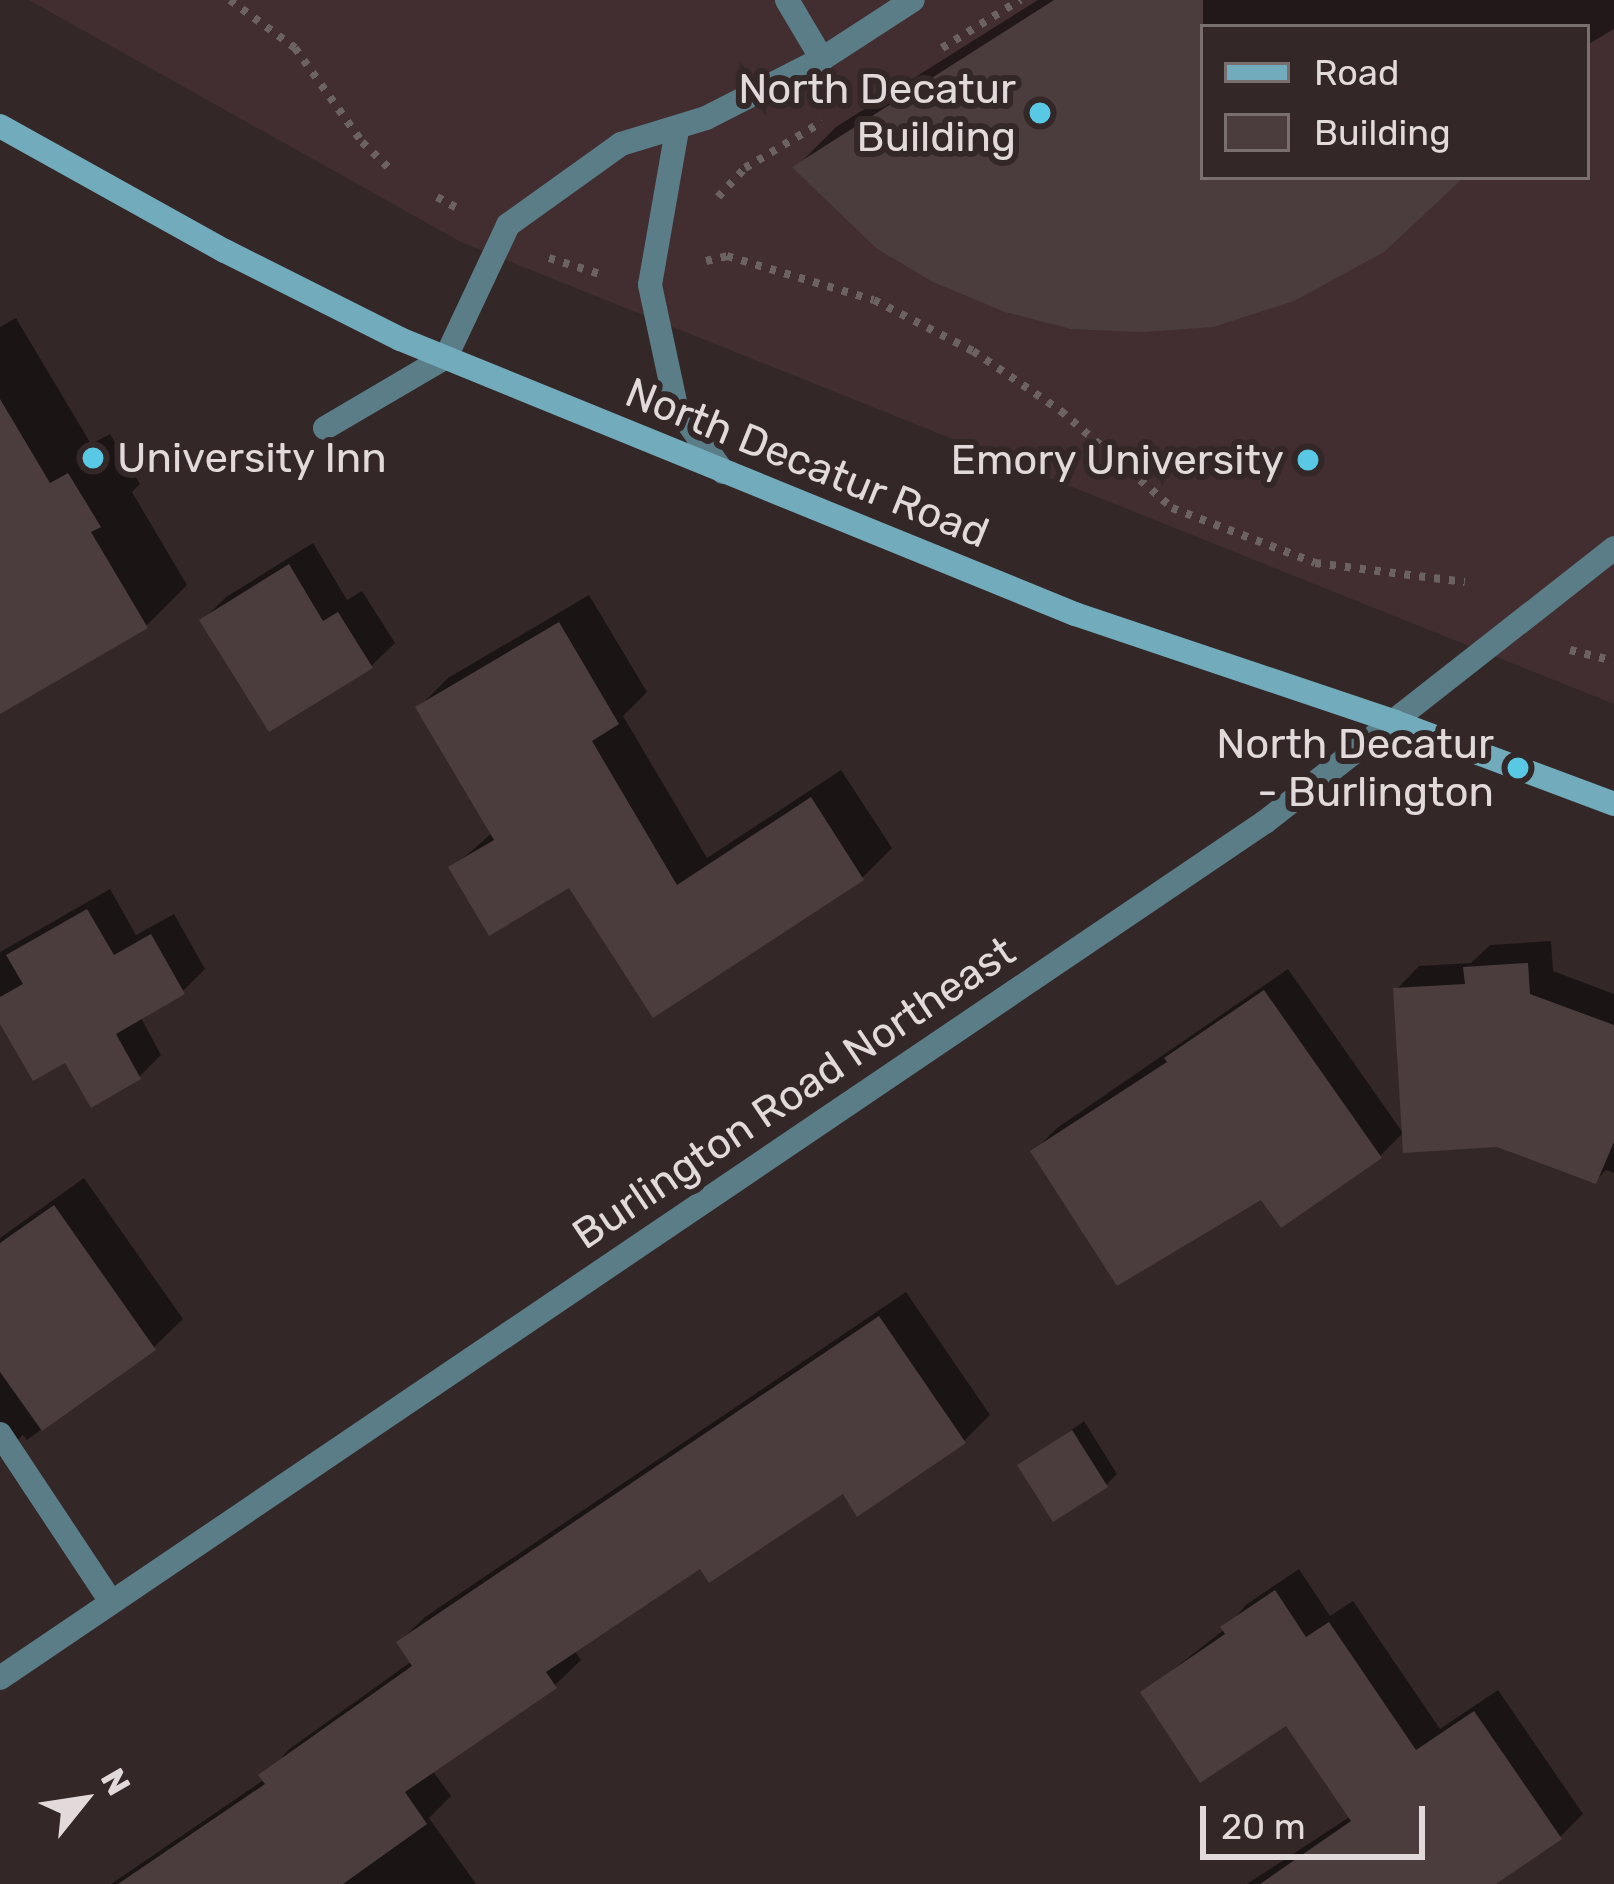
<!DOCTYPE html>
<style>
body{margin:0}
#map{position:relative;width:1614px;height:1884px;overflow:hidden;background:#342728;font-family:Rubik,sans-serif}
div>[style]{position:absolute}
.built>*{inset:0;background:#422e30}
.shadow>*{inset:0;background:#0007}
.building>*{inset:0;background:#4b3d3e}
.path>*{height:8px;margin-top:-4px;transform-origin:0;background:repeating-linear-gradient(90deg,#6d6262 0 6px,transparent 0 15px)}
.service>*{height:24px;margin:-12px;padding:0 12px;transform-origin:12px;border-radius:12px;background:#5a7d87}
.minor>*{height:24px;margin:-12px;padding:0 12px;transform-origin:12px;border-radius:12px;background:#5a7d87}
.secondary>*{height:24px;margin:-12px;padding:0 12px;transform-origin:12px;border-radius:12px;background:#72abbb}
.dots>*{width:33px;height:33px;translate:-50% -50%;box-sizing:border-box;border:6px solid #342728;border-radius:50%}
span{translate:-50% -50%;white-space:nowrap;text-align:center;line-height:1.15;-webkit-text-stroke:12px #342728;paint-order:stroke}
.poi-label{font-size:42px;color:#e2dada}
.right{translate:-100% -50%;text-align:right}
.left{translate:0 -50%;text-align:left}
.street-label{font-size:42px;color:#e2dada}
.legend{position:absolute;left:1200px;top:24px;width:390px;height:156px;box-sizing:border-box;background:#342728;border:3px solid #7a6f6f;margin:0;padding:15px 21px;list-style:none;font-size:36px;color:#e2dada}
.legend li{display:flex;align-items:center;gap:24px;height:60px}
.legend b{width:60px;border:3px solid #7a6f6f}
.north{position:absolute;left:24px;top:1740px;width:120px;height:120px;-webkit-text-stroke:9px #342728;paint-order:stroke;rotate:60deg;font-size:33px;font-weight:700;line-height:48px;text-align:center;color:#e2dada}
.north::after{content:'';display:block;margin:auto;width:42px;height:54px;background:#e2dada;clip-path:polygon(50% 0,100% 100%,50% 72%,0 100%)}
.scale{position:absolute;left:1200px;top:1806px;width:225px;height:54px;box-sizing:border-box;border:6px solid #e2dada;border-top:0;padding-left:15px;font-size:36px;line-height:42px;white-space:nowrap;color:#e2dada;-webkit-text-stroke:9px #342728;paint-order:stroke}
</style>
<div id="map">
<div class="built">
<div style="clip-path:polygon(evenodd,29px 0,1614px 0,1614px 704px,461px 242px,29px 0,1203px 27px,1587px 27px,1587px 177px,1203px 177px,1203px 27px)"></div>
</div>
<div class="shadow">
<div style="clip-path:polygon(1038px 0,1614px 0,1614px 29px,1587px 45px,1587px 27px,1203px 27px,1203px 177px,1455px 177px,1293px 298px,796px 167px,836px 127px)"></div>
<div style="clip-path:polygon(16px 318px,91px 444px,110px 434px,140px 484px,132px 492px,187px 585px,146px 626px,0 711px,0 327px)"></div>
<div style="clip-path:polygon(313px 543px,347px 600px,362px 591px,395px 643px,371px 666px,203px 620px,226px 597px)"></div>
<div style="clip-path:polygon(589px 595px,647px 692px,623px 716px,707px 858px,841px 770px,892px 848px,863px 877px,654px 1014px,570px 884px,452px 868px,493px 832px,419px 707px,448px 678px)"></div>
<div style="clip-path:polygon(110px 889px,136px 935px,174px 914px,205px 969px,183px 991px,140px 1016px,161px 1055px,139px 1077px,67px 1059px,0 1018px,0 952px)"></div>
<div style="clip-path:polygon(1551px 941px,1553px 971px,1614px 994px,1614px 1173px,1606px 1170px,1595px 1181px,1396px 990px,1419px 966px,1471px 963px,1490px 945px)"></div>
<div style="clip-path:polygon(1288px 969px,1403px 1133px,1380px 1156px,1262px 1196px,1034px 1151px,1057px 1128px)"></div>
<div style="clip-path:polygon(84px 1178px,183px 1319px,154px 1347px,27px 1440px,23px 1435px,0 1458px,0 1238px)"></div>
<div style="clip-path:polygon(906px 1292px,990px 1415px,964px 1441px,844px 1489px,701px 1565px,574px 1650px,581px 1660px,555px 1685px,432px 1770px,451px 1796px,429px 1818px,476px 1884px,111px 1884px,265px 1779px,288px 1750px,412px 1661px,399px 1642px,425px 1617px)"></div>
<div style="clip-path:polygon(1084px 1421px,1117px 1474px,1106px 1485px,1021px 1466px)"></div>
<div style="clip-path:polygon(1299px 1569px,1330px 1616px,1353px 1601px,1440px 1729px,1498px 1690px,1583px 1814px,1560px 1837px,1486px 1884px,1247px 1884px,1351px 1816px,1287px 1722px,1144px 1692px,1225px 1629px,1247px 1604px)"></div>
</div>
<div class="building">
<div style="clip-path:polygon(1054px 0,1203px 0,1203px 177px,1464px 177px,1384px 252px,1294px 301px,1213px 327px,1142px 332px,1071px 329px,1005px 312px,933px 282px,876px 248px,792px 167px)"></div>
<div style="clip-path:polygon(0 399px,50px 483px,68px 473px,101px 527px,91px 532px,148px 628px,0 714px)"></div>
<div style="clip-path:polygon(289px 564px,323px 621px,338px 612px,373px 668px,269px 732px,199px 620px)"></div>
<div style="clip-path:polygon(559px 622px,619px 724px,592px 741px,677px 885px,811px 797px,864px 880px,653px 1018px,569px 888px,489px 936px,448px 867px,494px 840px,415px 707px)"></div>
<div style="clip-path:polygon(87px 909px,114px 955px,151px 934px,185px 994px,116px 1034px,141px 1079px,91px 1108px,65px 1063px,33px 1081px,0 1024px,0 997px,23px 984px,6px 955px)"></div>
<div style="clip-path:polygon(1528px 963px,1530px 994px,1614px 1025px,1614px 1142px,1596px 1184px,1497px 1147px,1403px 1153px,1393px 988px,1465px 984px,1463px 967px)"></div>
<div style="clip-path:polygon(1264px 990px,1382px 1158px,1281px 1228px,1261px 1200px,1117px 1286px,1030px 1151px,1167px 1062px,1164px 1058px)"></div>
<div style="clip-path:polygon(54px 1205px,156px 1350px,42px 1431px,0 1372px,0 1243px)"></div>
<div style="clip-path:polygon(879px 1316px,966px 1443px,857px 1517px,843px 1494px,709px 1583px,700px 1569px,546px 1672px,557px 1688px,405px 1792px,427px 1824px,343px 1884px,118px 1884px,265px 1784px,258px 1775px,412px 1666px,396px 1642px)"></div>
<div style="clip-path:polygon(1072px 1430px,1108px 1487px,1053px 1522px,1017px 1465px)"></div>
<div style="clip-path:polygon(1275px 1590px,1306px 1637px,1329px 1622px,1416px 1750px,1474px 1711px,1562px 1839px,1496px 1884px,1260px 1884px,1351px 1821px,1286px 1726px,1200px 1783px,1140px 1692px,1225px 1634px,1220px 1627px)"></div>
</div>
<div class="path">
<div style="left:230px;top:0;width:81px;rotate:36.4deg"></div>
<div style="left:295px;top:48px;width:115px;rotate:54.5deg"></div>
<div style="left:362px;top:142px;width:43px;rotate:44.1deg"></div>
<div style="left:942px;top:48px;width:92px;rotate:-31.6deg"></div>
<div style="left:437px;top:197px;width:29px;rotate:29deg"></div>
<div style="left:718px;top:197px;width:40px;rotate:-47deg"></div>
<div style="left:745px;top:168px;width:90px;rotate:-30.9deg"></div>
<div style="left:549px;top:258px;width:57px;rotate:17.5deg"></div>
<div style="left:706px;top:261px;width:22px;rotate:-13deg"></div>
<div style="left:727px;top:256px;width:153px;rotate:16.7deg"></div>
<div style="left:874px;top:300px;width:111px;rotate:27.3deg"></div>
<div style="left:973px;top:351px;width:107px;rotate:34.3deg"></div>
<div style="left:1061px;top:411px;width:147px;rotate:41.1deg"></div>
<div style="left:1172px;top:508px;width:153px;rotate:21deg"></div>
<div style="left:1315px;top:563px;width:151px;rotate:7.2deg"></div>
<div style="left:1570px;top:650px;width:45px;rotate:14deg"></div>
</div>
<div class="service">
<div style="left:787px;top:0;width:69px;rotate:59.3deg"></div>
<div style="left:325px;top:428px;width:140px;rotate:-30.4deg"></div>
<div style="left:0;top:1434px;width:201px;rotate:56.5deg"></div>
</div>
<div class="minor">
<div style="left:677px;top:130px;width:157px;rotate:99.9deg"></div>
<div style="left:650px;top:285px;width:124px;rotate:77.9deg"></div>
<div style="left:676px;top:406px;width:81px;rotate:54.5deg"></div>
<div style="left:446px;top:357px;width:146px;rotate:-64.8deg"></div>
<div style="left:508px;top:225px;width:139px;rotate:-35.6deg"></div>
<div style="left:621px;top:144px;width:89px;rotate:-17deg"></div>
<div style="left:706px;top:118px;width:130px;rotate:-27deg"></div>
<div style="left:822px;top:59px;width:108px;rotate:-33deg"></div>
<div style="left:0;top:1678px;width:1527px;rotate:-34.09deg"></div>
<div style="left:1265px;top:822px;width:444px;rotate:-38.1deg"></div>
</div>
<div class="secondary">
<div style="left:0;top:126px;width:257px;rotate:29.1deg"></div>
<div style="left:225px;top:251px;width:196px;rotate:26.7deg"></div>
<div style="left:400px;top:339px;width:729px;rotate:22.17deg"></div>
<div style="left:1075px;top:614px;width:338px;rotate:18.6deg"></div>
<div style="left:1395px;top:722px;width:234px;rotate:20.5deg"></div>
</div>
<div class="dots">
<div style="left:1040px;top:113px;background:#59c8e4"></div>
<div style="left:93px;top:458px;background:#59c8e4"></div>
<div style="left:1308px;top:460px;background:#59c8e4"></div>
<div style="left:1518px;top:768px;background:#59c8e4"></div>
</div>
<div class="poi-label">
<span class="right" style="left:1016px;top:113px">North Decatur<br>Building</span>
<span class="left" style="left:117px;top:458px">University Inn</span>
<span class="right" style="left:1284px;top:460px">Emory University</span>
<span class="right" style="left:1494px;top:768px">North Decatur<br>- Burlington</span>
</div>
<div class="street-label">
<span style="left:807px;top:463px;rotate:22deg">North Decatur Road</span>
<span style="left:794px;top:1093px;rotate:-34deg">Burlington Road Northeast</span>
</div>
<ul class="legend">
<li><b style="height:15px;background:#72abbb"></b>Road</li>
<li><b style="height:33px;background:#4b3d3e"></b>Building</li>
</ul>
<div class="north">N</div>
<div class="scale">20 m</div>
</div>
